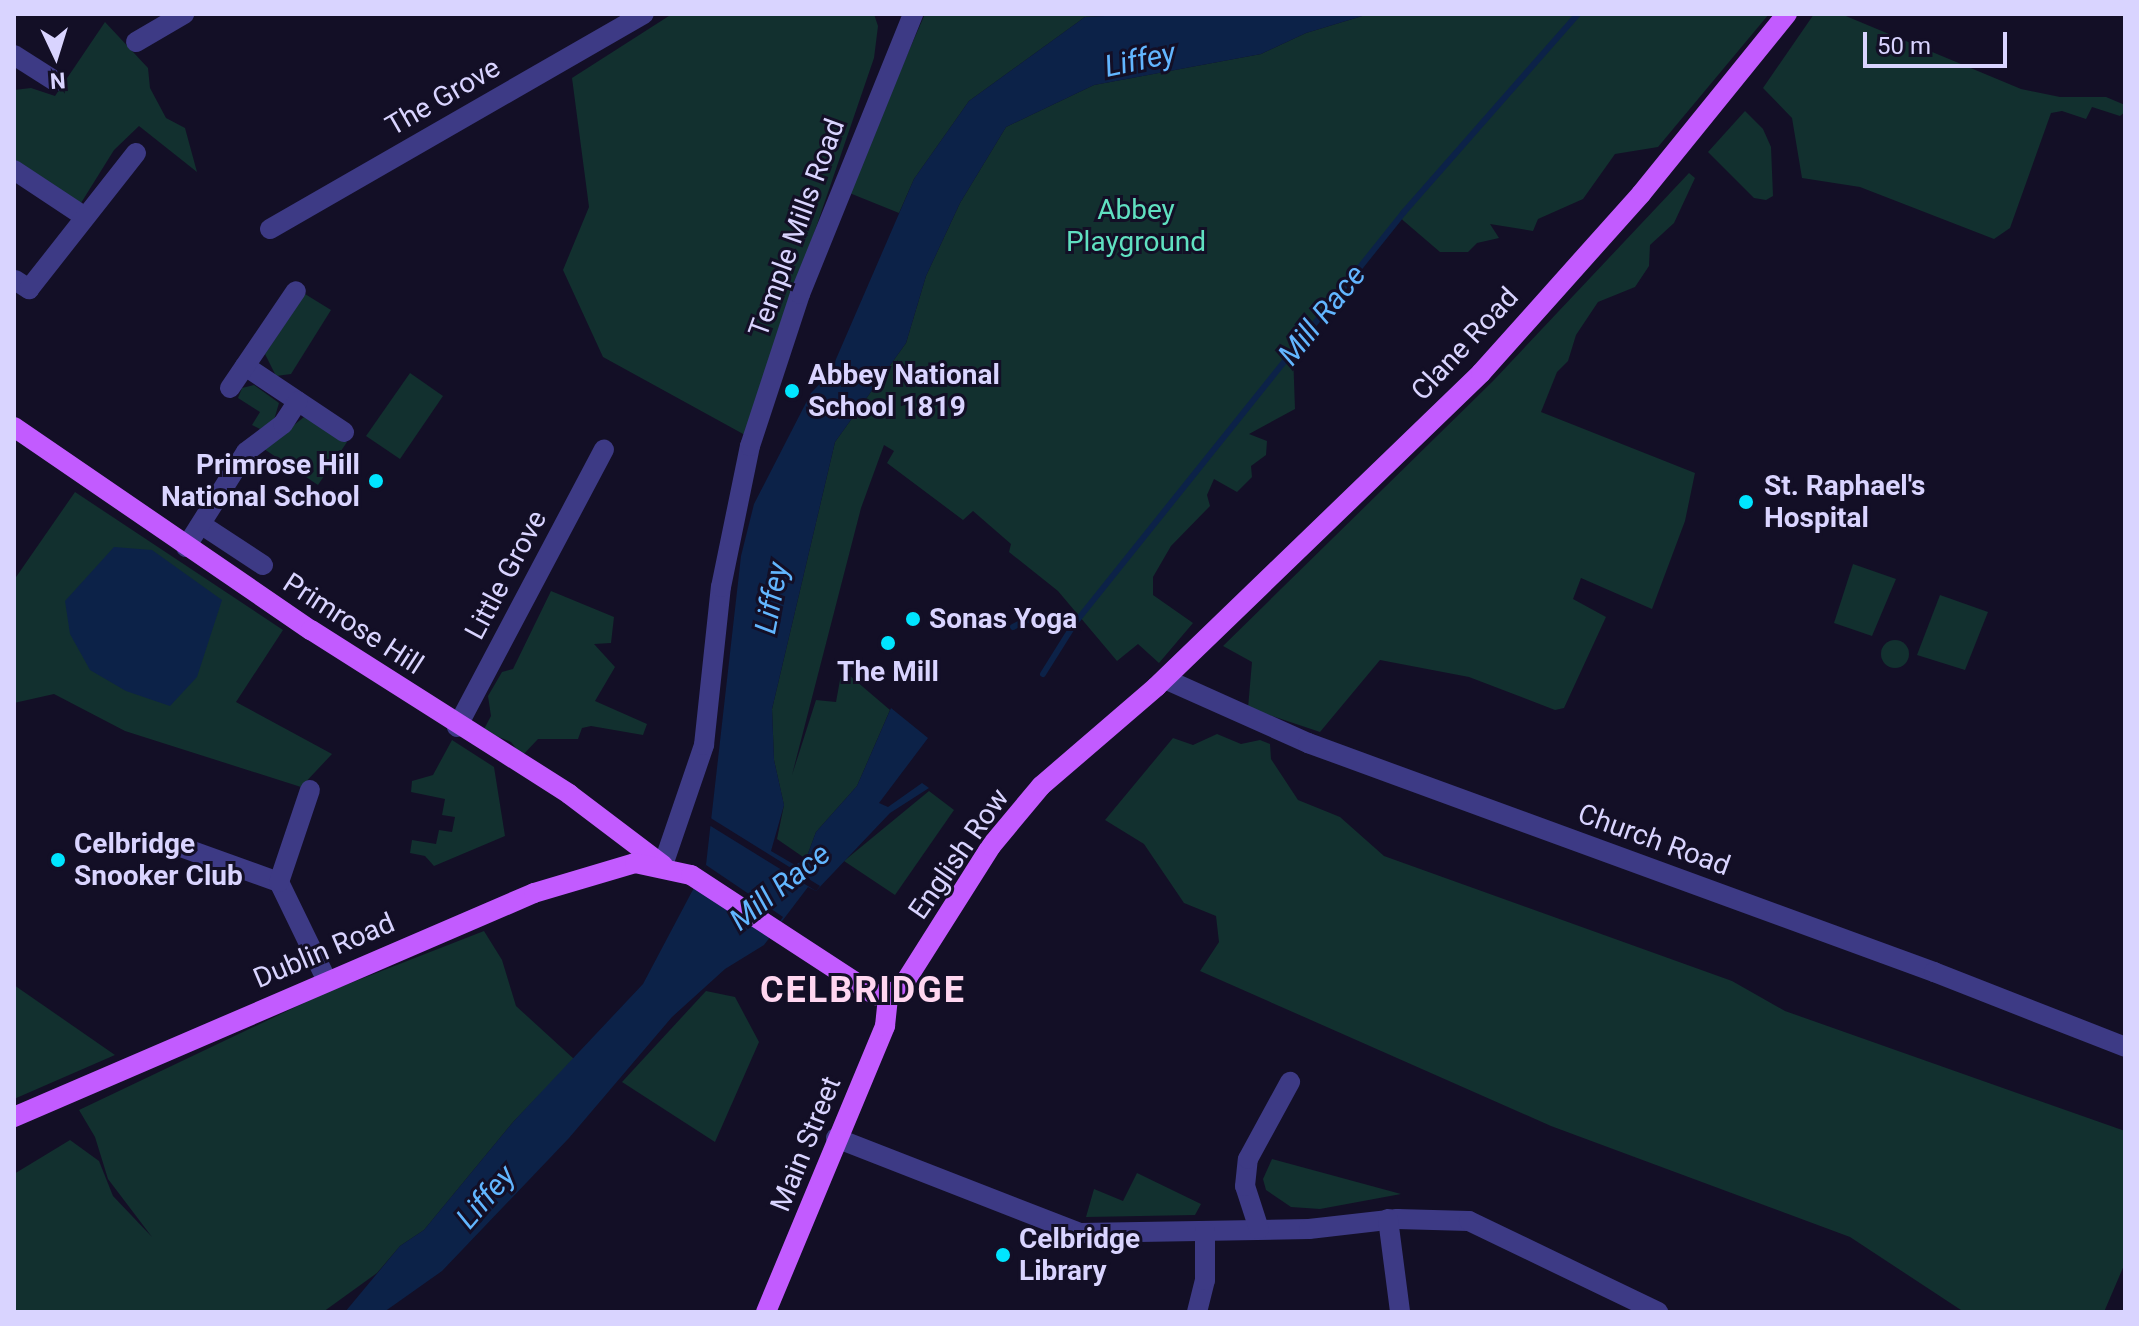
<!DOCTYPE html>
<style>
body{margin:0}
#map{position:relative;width:2139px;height:1326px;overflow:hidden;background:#130f26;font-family:Roboto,sans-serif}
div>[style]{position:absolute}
.green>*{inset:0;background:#12302f}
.round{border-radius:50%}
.water>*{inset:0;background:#0c2248}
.pier>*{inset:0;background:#130f26}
.stream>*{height:6px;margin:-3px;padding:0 3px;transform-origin:3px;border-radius:3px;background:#0c2248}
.minor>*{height:20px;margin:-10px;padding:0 10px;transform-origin:10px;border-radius:10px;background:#3d3a85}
.major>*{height:20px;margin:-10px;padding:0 10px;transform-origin:10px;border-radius:10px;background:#c25bff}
.dots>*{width:22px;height:22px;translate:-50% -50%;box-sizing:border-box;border:4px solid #130f26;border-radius:50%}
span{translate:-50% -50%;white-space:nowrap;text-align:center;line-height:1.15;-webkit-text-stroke:6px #130f26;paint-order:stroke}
.street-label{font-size:28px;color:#d9d4ff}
.park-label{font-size:28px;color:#5fe0c0}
.poi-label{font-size:28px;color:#d9d4ff;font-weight:700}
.left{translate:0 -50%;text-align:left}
.right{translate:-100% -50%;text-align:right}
.water-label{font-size:30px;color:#62b6ff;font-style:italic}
.district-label{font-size:36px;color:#ffd6f0;font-weight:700;letter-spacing:2px}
.frame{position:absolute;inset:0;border:16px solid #d9d4ff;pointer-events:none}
.north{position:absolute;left:16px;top:16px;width:80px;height:80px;-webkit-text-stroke:6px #130f26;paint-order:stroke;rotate:176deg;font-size:22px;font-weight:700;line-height:32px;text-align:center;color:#d9d4ff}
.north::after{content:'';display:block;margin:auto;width:28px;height:36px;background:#d9d4ff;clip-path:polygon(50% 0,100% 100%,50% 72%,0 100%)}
.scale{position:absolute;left:1863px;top:32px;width:144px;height:36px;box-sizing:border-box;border:4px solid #d9d4ff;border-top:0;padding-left:10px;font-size:24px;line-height:28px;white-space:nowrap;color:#d9d4ff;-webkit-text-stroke:6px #130f26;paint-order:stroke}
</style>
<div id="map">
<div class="green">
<div style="clip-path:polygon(672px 14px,874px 14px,878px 26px,874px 58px,745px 435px,603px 357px,563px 270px,589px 207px,572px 78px)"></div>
<div style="clip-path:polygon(925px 14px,1143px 14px,1085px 17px,969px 101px,914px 179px,899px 213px,847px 192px)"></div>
<div style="clip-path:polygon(1369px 14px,1769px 14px,1658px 147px,1615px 154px,1583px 199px,1538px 219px,1533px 231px,1490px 224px,1499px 238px,1477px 243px,1468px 252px,1440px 252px,1398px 216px,1293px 353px,1295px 409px,1249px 434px,1267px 441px,1266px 455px,1251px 466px,1252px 477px,1237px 492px,1214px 479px,1207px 495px,1210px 506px,1171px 546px,1153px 577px,1153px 595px,1193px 623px,1159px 663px,1138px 644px,1117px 661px,1058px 591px,1009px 552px,1011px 544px,973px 511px,963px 520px,887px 463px,894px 451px,884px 445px,861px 508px,792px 775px,816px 700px,836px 702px,842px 669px,890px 710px,857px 786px,816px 832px,806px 859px,777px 839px,784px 805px,774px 760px,772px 709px,835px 442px,906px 343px,926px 276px,960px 203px,1006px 127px,1094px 85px,1261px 54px,1306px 33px)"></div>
<div style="clip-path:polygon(1814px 14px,1841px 14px,2021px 89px,2060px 97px,2106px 97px,2125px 105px,2125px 112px,2120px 116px,2092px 107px,2086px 119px,2062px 111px,2051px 113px,2010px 228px,1994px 239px,1860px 187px,1802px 178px,1792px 118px,1763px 88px)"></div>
<div style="clip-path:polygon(105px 22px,148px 68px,150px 88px,166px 118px,185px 128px,197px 172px,139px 126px,114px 150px,81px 203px,14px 159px,14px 90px,31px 88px,55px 96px)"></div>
<div style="clip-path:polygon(1745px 111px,1763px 129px,1771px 147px,1773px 196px,1766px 200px,1754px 198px,1708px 152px)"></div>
<div style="clip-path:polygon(1689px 173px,1695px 178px,1674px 223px,1650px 245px,1649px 266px,1635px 287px,1598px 302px,1576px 335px,1568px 361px,1557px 372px,1541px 412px,1695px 473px,1685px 521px,1652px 609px,1581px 578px,1573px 599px,1606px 617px,1564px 708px,1555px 710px,1469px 677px,1380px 660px,1320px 732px,1248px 708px,1252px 662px,1223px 646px,1493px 381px)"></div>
<div style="clip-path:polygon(305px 294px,331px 310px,291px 374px,276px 376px,265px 354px)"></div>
<div style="clip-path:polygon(410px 373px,443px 396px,400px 459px,366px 436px)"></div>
<div style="clip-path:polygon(254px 385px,279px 403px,274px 420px,260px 429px,252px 425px,260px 412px,238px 398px,242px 388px)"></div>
<div style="clip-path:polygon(304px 417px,347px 442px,318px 485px,264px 449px)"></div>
<div style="clip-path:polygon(75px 492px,283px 630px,236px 702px,332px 754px,301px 787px,125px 731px,54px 694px,14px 703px,14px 580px)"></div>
<div style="clip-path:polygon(1853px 564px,1896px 579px,1872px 636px,1834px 623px)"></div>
<div style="clip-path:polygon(551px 591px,614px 617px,611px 643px,594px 644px,615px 667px,595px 701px,647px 724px,643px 735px,591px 726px,582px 728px,578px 739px,538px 739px,522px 756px,511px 742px,483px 731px,491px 716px,488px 696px,502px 672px,513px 669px)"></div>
<div style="clip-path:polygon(1940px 595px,1988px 612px,1965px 670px,1917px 655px)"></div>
<div class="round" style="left:1881px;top:640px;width:28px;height:28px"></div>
<div style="clip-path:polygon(1217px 734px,1241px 744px,1260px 740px,1270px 744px,1271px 759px,1298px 800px,1340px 817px,1384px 856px,1732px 981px,1785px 1011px,2125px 1131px,2125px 1263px,2104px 1312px,1964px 1312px,1850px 1237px,1551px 1126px,1200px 971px,1219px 942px,1216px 916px,1184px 903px,1144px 844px,1105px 820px,1173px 738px,1193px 745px)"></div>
<div style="clip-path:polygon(452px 740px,494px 767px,505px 836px,434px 866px,425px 856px,410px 853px,412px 840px,436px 844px,439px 830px,452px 832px,455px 817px,442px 815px,445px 799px,411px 792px,412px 781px,433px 775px)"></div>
<div style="clip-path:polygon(929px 791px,954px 810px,895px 895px,844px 861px)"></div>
<div style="clip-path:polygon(484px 931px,502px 960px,516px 1006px,574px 1059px,514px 1121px,424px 1230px,400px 1246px,377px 1273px,323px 1312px,14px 1312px,14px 1174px,70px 1140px,99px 1161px,113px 1196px,152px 1237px,108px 1179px,95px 1137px,79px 1110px,325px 993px)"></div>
<div style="clip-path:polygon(14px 985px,115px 1055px,14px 1099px)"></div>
<div style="clip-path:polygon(706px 991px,735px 997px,759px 1042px,715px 1142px,622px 1082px)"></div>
<div style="clip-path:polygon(1272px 1159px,1401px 1194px,1320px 1209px,1291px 1207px,1266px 1190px,1263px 1179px)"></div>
<div style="clip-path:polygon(1137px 1173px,1201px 1204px,1195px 1215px,1086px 1217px,1094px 1189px,1123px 1201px)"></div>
</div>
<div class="water">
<div style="clip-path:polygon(1143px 14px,1369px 14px,1306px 33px,1261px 54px,1094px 85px,1006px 127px,960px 203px,926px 276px,906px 343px,835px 442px,772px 709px,774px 760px,784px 805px,771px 851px,795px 865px,806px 859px,816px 832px,857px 786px,891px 708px,928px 738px,879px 803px,888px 807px,922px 783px,929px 788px,890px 813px,816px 891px,808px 887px,764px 945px,725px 969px,672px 1017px,569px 1138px,442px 1271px,384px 1312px,345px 1312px,400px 1246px,424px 1230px,514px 1121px,643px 984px,706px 865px,741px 556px,754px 504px,811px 393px,830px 373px,914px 179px,969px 101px,1085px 17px)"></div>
<div style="clip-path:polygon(114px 547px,152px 550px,222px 600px,197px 677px,170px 706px,126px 691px,90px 670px,70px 634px,65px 601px)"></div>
</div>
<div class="pier">
<div style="clip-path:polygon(709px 817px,820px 886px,816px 891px,709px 825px)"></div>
<div style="clip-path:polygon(706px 865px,783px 917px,769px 937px,695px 886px)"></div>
</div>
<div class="stream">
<div style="left:1013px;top:627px;width:16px;rotate:-27deg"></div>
<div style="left:1027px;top:620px;width:48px;rotate:3.6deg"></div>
<div style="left:1043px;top:674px;width:60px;rotate:-57.9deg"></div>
<div style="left:1075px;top:623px;width:526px;rotate:-51.32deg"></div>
<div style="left:1404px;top:212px;width:264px;rotate:-48.7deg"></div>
</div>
<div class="minor">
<div style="left:136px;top:42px;width:56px;rotate:-30.3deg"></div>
<div style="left:14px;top:55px;width:49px;rotate:32.4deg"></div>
<div style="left:14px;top:170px;width:85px;rotate:33.5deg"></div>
<div style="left:270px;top:229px;width:431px;rotate:-29.9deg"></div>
<div style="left:15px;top:280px;width:17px;rotate:33deg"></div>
<div style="left:29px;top:289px;width:173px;rotate:-51.8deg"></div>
<div style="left:245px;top:366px;width:119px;rotate:33.7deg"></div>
<div style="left:230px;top:388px;width:117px;rotate:-55.8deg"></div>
<div style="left:202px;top:525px;width:73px;rotate:33.3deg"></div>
<div style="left:186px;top:547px;width:112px;rotate:-57.7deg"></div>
<div style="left:246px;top:452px;width:46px;rotate:-37.1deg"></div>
<div style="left:283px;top:424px;width:27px;rotate:-57deg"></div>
<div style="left:1165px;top:679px;width:157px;rotate:24.1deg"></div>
<div style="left:1308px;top:743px;width:667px;rotate:20.09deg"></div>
<div style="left:1934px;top:972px;width:205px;rotate:21.4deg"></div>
<div style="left:457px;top:727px;width:314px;rotate:-62.1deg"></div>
<div style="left:181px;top:847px;width:104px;rotate:19.7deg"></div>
<div style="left:279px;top:882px;width:108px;rotate:64.1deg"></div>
<div style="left:663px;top:865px;width:127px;rotate:-71.1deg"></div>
<div style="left:704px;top:745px;width:159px;rotate:-83.9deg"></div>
<div style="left:721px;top:587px;width:144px;rotate:-78.4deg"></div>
<div style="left:750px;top:446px;width:160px;rotate:-71.8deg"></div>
<div style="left:800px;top:294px;width:302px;rotate:-68deg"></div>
<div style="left:279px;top:882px;width:97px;rotate:-71.4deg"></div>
<div style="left:836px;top:1138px;width:262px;rotate:21.3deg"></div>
<div style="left:1080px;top:1233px;width:229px;rotate:-1deg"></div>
<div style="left:1309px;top:1229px;width:89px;rotate:-6.5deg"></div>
<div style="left:1397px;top:1219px;width:72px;rotate:1.6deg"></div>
<div style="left:1469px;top:1221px;width:210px;rotate:25.7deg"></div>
<div style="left:1388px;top:1219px;width:94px;rotate:82.6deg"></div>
<div style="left:1259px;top:1229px;width:45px;rotate:-108deg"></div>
<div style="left:1245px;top:1186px;width:27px;rotate:-84deg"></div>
<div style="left:1248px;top:1159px;width:88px;rotate:-61.4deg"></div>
<div style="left:1197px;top:1312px;width:33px;rotate:-76deg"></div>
<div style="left:1205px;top:1280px;width:49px;rotate:-90deg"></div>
</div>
<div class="major">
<div style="left:14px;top:427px;width:360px;rotate:34.4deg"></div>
<div style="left:311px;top:630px;width:306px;rotate:32.4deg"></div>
<div style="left:569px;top:794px;width:118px;rotate:37.1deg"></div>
<div style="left:14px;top:1117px;width:566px;rotate:-23.3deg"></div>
<div style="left:534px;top:893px;width:105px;rotate:-16.5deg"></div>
<div style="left:635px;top:863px;width:57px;rotate:12.1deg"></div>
<div style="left:691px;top:875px;width:220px;rotate:33.1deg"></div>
<div style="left:875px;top:995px;width:25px;rotate:-11deg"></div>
<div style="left:900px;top:990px;width:170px;rotate:-57.7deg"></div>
<div style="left:991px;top:846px;width:78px;rotate:-50.2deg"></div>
<div style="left:1041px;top:786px;width:152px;rotate:-40.7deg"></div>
<div style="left:1156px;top:687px;width:452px;rotate:-44deg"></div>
<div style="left:1481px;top:373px;width:240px;rotate:-48.2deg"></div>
<div style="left:1641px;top:194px;width:232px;rotate:-51deg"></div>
<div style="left:766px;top:1312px;width:310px;rotate:-67.4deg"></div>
<div style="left:885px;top:1026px;width:31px;rotate:-84deg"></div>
</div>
<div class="dots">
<div style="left:792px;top:391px;background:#00e5ff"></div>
<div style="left:376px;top:481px;background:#00e5ff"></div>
<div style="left:1746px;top:502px;background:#00e5ff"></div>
<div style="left:913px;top:619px;background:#00e5ff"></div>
<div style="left:888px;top:643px;background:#00e5ff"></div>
<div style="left:58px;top:860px;background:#00e5ff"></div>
<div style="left:1003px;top:1255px;background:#00e5ff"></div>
</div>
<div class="street-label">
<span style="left:443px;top:97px;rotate:-30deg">The Grove</span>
<span style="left:797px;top:228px;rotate:-70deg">Temple Mills Road</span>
<span style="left:1465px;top:344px;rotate:-47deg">Clane Road</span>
<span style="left:506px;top:575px;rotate:-62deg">Little Grove</span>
<span style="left:353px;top:624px;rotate:33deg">Primrose Hill</span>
<span style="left:1654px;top:840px;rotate:20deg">Church Road</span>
<span style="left:959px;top:854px;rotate:-55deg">English Row</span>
<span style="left:324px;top:951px;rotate:-23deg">Dublin Road</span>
<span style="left:806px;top:1144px;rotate:-68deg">Main Street</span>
</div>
<div class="park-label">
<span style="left:1136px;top:226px">Abbey<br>Playground</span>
</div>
<div class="poi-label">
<span class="left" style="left:808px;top:391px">Abbey National<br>School 1819</span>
<span class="right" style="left:360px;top:481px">Primrose Hill<br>National School</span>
<span class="left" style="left:1764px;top:502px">St. Raphael's<br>Hospital</span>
<span class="left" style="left:929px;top:619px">Sonas Yoga</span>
<span style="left:888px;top:672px">The Mill</span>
<span class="left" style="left:74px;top:860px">Celbridge<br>Snooker Club</span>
<span class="left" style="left:1019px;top:1255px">Celbridge<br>Library</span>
</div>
<div class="water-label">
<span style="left:1140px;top:60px;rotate:-12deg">Liffey</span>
<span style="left:1322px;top:315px;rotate:-51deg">Mill Race</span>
<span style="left:772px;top:598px;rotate:-79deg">Liffey</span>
<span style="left:780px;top:887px;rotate:-39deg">Mill Race</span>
<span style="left:486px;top:1197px;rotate:-49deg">Liffey</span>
</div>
<div class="district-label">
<span style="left:863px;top:991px">CELBRIDGE</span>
</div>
<div class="frame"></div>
<div class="north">N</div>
<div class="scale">50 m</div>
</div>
